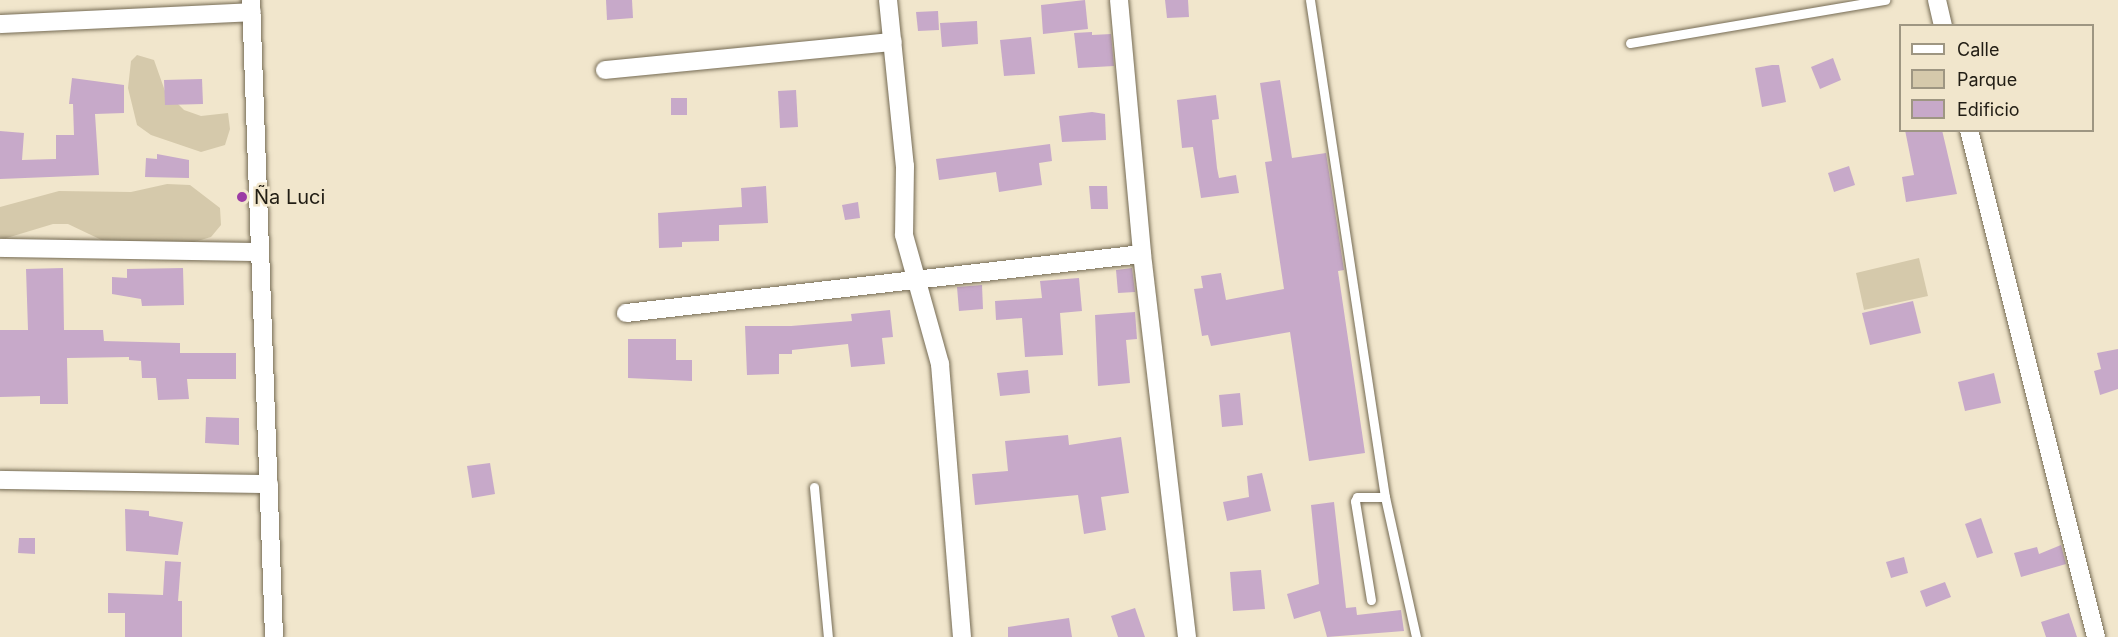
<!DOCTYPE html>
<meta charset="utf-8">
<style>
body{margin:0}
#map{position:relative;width:2118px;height:637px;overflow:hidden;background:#f1e6cc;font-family:Inter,sans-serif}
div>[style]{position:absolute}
.green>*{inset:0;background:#d5c9ab}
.building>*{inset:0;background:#c7a9c9}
.roads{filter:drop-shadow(0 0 2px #756b54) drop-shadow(0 0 2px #756b54)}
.lane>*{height:9px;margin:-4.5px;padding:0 4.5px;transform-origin:4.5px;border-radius:4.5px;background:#fff}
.street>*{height:18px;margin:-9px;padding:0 9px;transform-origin:9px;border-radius:9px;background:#fff}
.dots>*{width:16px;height:16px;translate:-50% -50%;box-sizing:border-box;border:3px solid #f1e6cc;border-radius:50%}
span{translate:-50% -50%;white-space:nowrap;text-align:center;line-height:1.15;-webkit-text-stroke:5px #f1e6cc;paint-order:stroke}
.poi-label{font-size:20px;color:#211d14}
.left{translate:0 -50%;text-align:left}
.legend{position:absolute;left:1899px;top:24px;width:195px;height:108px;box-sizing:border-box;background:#f1e6cc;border:2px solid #9e9682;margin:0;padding:8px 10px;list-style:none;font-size:18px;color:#211d14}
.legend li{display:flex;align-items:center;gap:12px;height:30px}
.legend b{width:30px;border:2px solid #9e9682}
</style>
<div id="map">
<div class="green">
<div style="clip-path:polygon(137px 55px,154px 60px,165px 91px,184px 110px,201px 116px,228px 113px,230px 129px,225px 145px,201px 152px,151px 135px,137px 125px,128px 88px,131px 61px)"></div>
<div style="clip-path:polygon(167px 184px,190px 185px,220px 208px,221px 225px,211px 237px,194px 242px,110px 244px,68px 224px,53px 224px,0 240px,0 207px,59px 191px,131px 192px)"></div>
<div style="clip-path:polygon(1919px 258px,1928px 296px,1864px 310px,1856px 273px)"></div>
</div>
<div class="building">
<div style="clip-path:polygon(606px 0,632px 0,633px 18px,607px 20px)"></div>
<div style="clip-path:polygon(1085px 0,1088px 29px,1043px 34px,1041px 5px)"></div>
<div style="clip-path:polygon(1165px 0,1188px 0,1189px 17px,1167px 18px)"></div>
<div style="clip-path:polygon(938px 11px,939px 30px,918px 31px,916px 12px)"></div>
<div style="clip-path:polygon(977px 21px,978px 44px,942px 47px,940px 23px)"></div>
<div style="clip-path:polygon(1092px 32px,1092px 35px,1111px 34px,1114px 66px,1078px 68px,1074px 33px)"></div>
<div style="clip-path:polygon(1031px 37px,1035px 74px,1004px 76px,1000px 40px)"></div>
<div style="clip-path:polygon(1833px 58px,1841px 80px,1820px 89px,1811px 67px)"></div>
<div style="clip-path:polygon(1772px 65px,1779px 65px,1786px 102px,1762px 107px,1755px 68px)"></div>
<div style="clip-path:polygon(72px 78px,124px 85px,124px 113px,95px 114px,99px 175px,0 179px,0 131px,24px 133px,22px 160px,56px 159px,56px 135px,74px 135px,73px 104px,69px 104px)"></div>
<div style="clip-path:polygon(202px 79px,203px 104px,165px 105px,164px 80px)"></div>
<div style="clip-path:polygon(1280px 80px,1292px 158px,1326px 153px,1344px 270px,1338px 271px,1365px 453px,1309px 461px,1290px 332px,1211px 346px,1208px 335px,1202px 336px,1194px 289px,1203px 288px,1201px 276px,1221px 273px,1226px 300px,1284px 289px,1265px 162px,1272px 161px,1260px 83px)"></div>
<div style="clip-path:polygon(796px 90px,798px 127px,780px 128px,778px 91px)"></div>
<div style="clip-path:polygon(1216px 95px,1219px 119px,1212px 120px,1217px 168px,1219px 178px,1236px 175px,1239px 193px,1201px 198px,1193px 147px,1182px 148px,1177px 100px)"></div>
<div style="clip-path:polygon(671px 98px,687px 98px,687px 115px,671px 115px)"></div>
<div style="clip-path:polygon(1092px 112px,1105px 114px,1106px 140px,1062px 142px,1059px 116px)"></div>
<div style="clip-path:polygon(1905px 130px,1942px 130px,1957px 194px,1906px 202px,1902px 177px,1914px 175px)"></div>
<div style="clip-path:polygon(1050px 144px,1052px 161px,1039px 163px,1042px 185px,999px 192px,996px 172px,939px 180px,936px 159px)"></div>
<div style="clip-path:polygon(157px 154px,189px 160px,189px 178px,145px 177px,146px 158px,157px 159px)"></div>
<div style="clip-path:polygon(1849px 166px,1855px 185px,1834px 192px,1828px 173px)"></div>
<div style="clip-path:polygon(766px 186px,768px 223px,719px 225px,719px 241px,682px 242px,682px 247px,659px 248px,658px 213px,742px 207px,741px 188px)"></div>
<div style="clip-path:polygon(1089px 186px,1107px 186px,1108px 209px,1091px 209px)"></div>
<div style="clip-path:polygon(858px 202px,860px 218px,845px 220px,842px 205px)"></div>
<div style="clip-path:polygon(63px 268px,64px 330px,103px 330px,104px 341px,180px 343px,180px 353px,236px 353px,236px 379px,187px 379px,189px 399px,158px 400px,156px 378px,142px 378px,141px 361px,129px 360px,129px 357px,67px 358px,68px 404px,40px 404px,40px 396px,0 397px,0 330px,28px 330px,26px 269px)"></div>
<div style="clip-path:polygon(183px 268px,184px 305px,142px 306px,141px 299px,112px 294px,112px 277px,127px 278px,127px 269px)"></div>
<div style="clip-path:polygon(1132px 268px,1135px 292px,1118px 293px,1116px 270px)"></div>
<div style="clip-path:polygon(1079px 278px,1082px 311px,1060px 313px,1063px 355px,1025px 357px,1022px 318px,996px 320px,995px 301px,1042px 298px,1040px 281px)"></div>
<div style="clip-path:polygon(982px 285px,983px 309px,959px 311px,957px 287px)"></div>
<div style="clip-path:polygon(1913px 301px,1921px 333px,1870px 345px,1862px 313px)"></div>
<div style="clip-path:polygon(890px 310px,893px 337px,882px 338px,885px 364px,851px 367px,848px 344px,792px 350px,792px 354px,779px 354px,779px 374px,747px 375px,745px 326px,791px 326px,852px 321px,851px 314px)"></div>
<div style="clip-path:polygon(1135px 312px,1137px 339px,1126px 340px,1130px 383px,1098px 386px,1095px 315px)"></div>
<div style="clip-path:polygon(628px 339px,676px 339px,676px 360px,692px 360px,692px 381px,628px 378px)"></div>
<div style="clip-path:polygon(2118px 349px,2118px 389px,2100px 395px,2094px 371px,2101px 369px,2097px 353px)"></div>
<div style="clip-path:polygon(1028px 370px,1030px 393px,1000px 396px,997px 373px)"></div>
<div style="clip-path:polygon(1994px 373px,2001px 403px,1965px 411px,1958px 382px)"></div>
<div style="clip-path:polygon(1240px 393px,1243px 425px,1222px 427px,1219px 395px)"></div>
<div style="clip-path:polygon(206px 417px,239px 418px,239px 445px,205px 443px)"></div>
<div style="clip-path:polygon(1068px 435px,1069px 445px,1121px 437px,1129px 493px,1101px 497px,1106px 530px,1084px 534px,1078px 495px,975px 505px,972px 474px,1008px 471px,1005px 441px)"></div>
<div style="clip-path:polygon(490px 463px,495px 494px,472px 498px,467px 466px)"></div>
<div style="clip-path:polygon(1262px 473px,1271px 511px,1227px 521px,1223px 502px,1249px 497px,1247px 476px)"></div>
<div style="clip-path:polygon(1334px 502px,1346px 608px,1356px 607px,1357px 615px,1401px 610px,1404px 631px,1327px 637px,1320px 611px,1294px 619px,1287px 594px,1319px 584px,1311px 505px)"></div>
<div style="clip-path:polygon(125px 509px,149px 511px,149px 516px,183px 522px,178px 555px,126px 551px)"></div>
<div style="clip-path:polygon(1981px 518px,1993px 553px,1977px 558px,1965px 524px)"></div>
<div style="clip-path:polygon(19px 538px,35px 538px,35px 554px,18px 553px)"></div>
<div style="clip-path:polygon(2061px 545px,2066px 564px,2021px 577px,2014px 553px,2037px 547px,2039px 554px)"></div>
<div style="clip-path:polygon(1904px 557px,1908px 573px,1891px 578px,1886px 562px)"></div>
<div style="clip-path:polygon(165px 561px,181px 562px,178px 601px,182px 601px,182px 637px,125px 637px,125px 613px,108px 613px,108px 593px,163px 595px)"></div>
<div style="clip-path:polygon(1261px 570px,1265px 609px,1233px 611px,1230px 572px)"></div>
<div style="clip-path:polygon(1945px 582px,1951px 597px,1926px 607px,1920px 591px)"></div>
<div style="clip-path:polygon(1135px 608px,1145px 637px,1118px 637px,1111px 616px)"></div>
<div style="clip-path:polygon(2069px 613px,2077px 637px,2046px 637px,2041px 622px)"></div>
<div style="clip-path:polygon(1069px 618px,1072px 637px,1008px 637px,1008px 627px)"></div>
</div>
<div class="roads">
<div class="lane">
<div style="left:1310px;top:0;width:503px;rotate:81.42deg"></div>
<div style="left:1385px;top:497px;width:143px;rotate:77.5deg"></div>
<div style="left:1630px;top:43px;width:259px;rotate:-9.6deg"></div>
<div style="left:814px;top:487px;width:151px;rotate:84.7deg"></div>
<div style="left:1371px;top:600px;width:100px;rotate:-99.2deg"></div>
<div style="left:1355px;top:501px;width:4px;rotate:-63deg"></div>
<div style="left:1357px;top:497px;width:28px"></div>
</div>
<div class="street">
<div style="left:251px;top:0;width:637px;rotate:87.93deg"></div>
<div style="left:888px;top:0;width:167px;rotate:84.2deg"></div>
<div style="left:905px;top:166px;width:69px;rotate:90.8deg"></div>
<div style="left:904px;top:235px;width:134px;rotate:74.4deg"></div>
<div style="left:940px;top:364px;width:274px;rotate:85.4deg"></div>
<div style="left:1119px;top:0;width:255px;rotate:84.8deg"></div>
<div style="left:1142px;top:254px;width:386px;rotate:83.3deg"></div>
<div style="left:1937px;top:0;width:27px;rotate:77deg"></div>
<div style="left:0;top:24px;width:252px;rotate:-2.7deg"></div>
<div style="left:605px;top:70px;width:289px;rotate:-5.6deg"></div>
<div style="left:1969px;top:130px;width:523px;rotate:75.94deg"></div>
<div style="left:0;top:248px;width:260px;rotate:0.9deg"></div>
<div style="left:626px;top:313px;width:519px;rotate:-6.52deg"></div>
<div style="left:0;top:480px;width:269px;rotate:0.9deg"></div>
</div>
</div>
<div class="dots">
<div style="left:242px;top:197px;background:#9c3ca5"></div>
</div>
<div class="poi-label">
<span class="left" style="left:254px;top:197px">Ña Luci</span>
</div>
<ul class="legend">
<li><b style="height:8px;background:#fff"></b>Calle</li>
<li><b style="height:16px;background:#d5c9ab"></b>Parque</li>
<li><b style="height:16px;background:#c7a9c9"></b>Edificio</li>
</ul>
</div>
